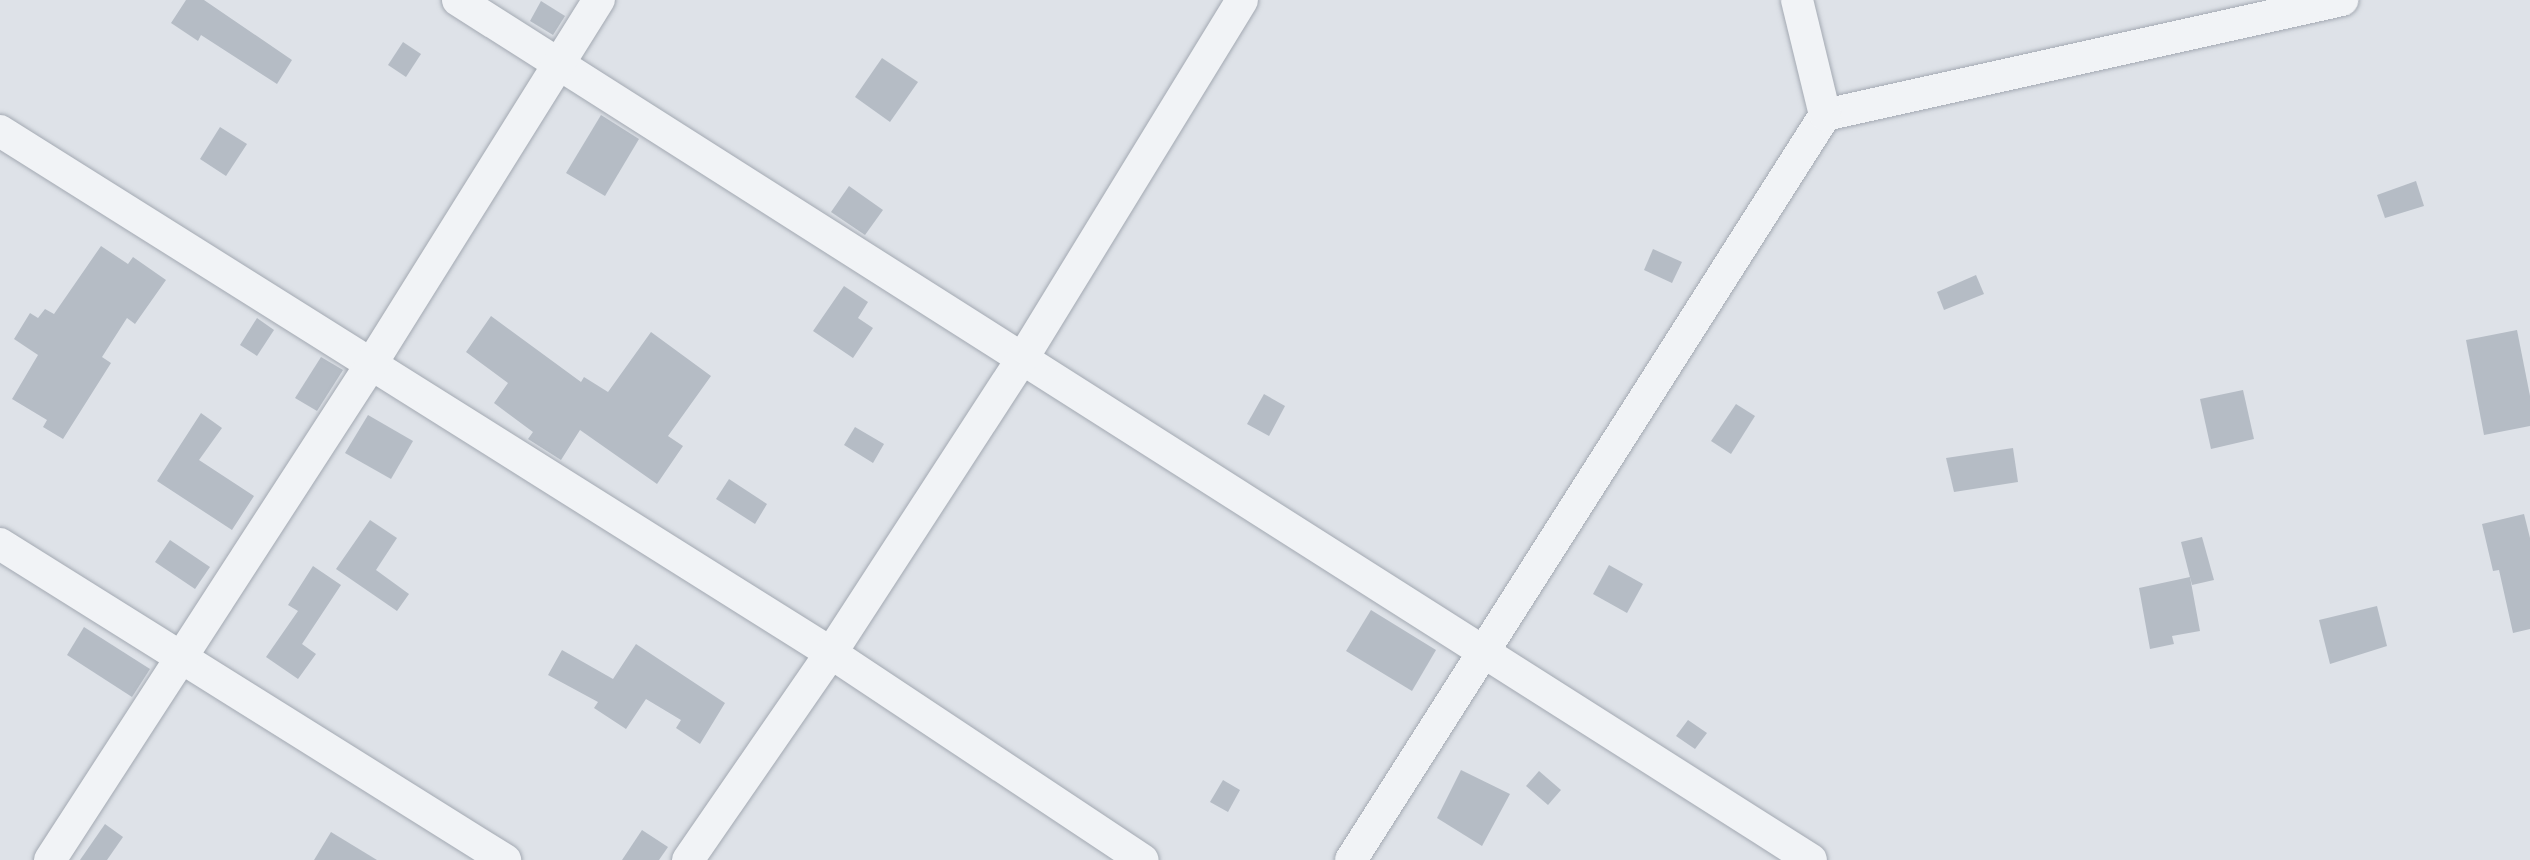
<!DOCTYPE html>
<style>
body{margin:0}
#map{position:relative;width:2530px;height:860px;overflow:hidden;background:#dee2e8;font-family:"PT Sans",sans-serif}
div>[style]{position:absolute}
.building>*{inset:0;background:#b5bcc5}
.roads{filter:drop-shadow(0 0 2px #a3a9b2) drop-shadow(0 0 2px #a3a9b2)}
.street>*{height:32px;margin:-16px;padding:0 16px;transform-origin:16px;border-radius:16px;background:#f1f3f6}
span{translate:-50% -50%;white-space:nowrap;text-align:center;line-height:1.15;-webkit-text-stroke:8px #edf1f6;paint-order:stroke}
</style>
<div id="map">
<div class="building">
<div style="clip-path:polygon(186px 0,204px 0,292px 60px,277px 84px,201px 35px,198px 41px,171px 23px)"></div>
<div style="clip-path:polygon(541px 1px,565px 16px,553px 35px,530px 21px)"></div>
<div style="clip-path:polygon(403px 42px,421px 54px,406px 77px,388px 65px)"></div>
<div style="clip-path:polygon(882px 58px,918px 82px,890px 122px,855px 97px)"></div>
<div style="clip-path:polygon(601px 115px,639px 139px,605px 196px,566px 173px)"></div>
<div style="clip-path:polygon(220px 127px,247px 144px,226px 176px,200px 159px)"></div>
<div style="clip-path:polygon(2416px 181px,2424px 206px,2385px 218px,2377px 195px)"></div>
<div style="clip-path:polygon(849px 186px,883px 210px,865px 235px,831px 212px)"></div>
<div style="clip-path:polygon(101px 246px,128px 264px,133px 257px,166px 280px,135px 324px,127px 318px,102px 357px,111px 363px,63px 439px,43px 427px,47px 420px,12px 399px,38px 355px,14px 339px,30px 313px,38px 318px,45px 309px,54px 314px)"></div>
<div style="clip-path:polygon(1653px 249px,1682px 262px,1672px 283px,1644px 270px)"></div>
<div style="clip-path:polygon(1976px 275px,1984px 294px,1944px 310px,1937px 292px)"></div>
<div style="clip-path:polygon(844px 286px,868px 302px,858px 318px,873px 328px,853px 358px,813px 331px)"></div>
<div style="clip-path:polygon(491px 316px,581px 382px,584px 377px,608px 392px,651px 332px,711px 376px,668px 436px,683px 446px,657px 484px,580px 430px,561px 460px,528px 439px,533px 432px,494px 403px,508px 383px,466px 352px)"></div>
<div style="clip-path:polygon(257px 318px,274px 330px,257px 356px,240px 345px)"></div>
<div style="clip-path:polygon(2517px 330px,2530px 396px,2530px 426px,2484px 435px,2466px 340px)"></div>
<div style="clip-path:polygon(321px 357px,343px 370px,317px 411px,295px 398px)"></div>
<div style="clip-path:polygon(2243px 390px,2254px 439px,2211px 449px,2200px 399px)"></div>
<div style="clip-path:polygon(1264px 394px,1285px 406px,1269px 436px,1247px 424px)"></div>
<div style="clip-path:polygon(1736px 404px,1755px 416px,1731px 454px,1711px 441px)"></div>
<div style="clip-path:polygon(201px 413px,222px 428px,199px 460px,254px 496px,232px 530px,157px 481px)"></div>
<div style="clip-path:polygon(368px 415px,413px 441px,391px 479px,345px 453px)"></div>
<div style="clip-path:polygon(855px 427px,884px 444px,873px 463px,844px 445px)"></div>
<div style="clip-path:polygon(2013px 448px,2018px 482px,1954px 492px,1946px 458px)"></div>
<div style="clip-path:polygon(729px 479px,767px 504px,755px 524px,716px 499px)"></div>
<div style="clip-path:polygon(2524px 514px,2530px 538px,2530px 629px,2513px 633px,2499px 570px,2493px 571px,2482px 524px)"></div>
<div style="clip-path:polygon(370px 520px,397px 538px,376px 570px,409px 594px,397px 611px,336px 569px)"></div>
<div style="clip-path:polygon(2202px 537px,2214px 580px,2192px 585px,2181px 542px)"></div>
<div style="clip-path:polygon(170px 540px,210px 567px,195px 589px,155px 562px)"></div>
<div style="clip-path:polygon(1609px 565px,1643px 584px,1627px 613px,1593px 594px)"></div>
<div style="clip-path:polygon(313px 566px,341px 585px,302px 644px,316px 654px,298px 679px,266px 657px,298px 611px,288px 605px)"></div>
<div style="clip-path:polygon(2190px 577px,2200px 631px,2172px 636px,2174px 644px,2150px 649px,2139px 588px)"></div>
<div style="clip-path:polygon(2377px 606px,2387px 646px,2330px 664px,2319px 620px)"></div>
<div style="clip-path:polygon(1371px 610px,1436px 650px,1412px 691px,1346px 651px)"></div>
<div style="clip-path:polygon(84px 627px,150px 669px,132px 697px,67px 655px)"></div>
<div style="clip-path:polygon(636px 644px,725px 703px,700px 744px,676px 728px,681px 720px,646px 699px,626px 729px,594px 708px,598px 702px,548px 675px,562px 650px,613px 679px)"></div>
<div style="clip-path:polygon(1688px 720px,1707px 733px,1695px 749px,1676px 736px)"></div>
<div style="clip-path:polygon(1461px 770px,1510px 794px,1482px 846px,1437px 818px)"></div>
<div style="clip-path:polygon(1539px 771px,1561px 790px,1548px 805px,1526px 786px)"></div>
<div style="clip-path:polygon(1223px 780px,1240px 790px,1228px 812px,1210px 802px)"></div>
<div style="clip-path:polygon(105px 824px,123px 837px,107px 860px,80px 860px)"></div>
<div style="clip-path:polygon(642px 830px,668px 847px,659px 860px,622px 860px)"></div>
<div style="clip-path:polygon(331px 832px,377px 860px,314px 860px)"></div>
</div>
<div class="roads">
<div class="street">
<div style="left:458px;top:0;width:1603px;rotate:32.44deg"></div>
<div style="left:1825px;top:115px;width:530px;rotate:-12.54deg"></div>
<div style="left:0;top:131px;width:981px;rotate:32.14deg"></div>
<div style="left:831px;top:653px;width:374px;rotate:33.6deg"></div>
<div style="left:0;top:544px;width:596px;rotate:32.04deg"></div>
<div style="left:50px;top:860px;width:589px;rotate:-57.07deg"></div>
<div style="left:370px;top:366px;width:432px;rotate:-58deg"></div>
<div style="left:688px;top:860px;width:252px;rotate:-55.4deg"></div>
<div style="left:831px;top:653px;width:354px;rotate:-57deg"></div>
<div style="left:1024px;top:356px;width:417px;rotate:-58.5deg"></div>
<div style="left:1351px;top:860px;width:883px;rotate:-57.53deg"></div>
<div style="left:1825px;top:115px;width:118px;rotate:-103.7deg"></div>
</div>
</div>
</div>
